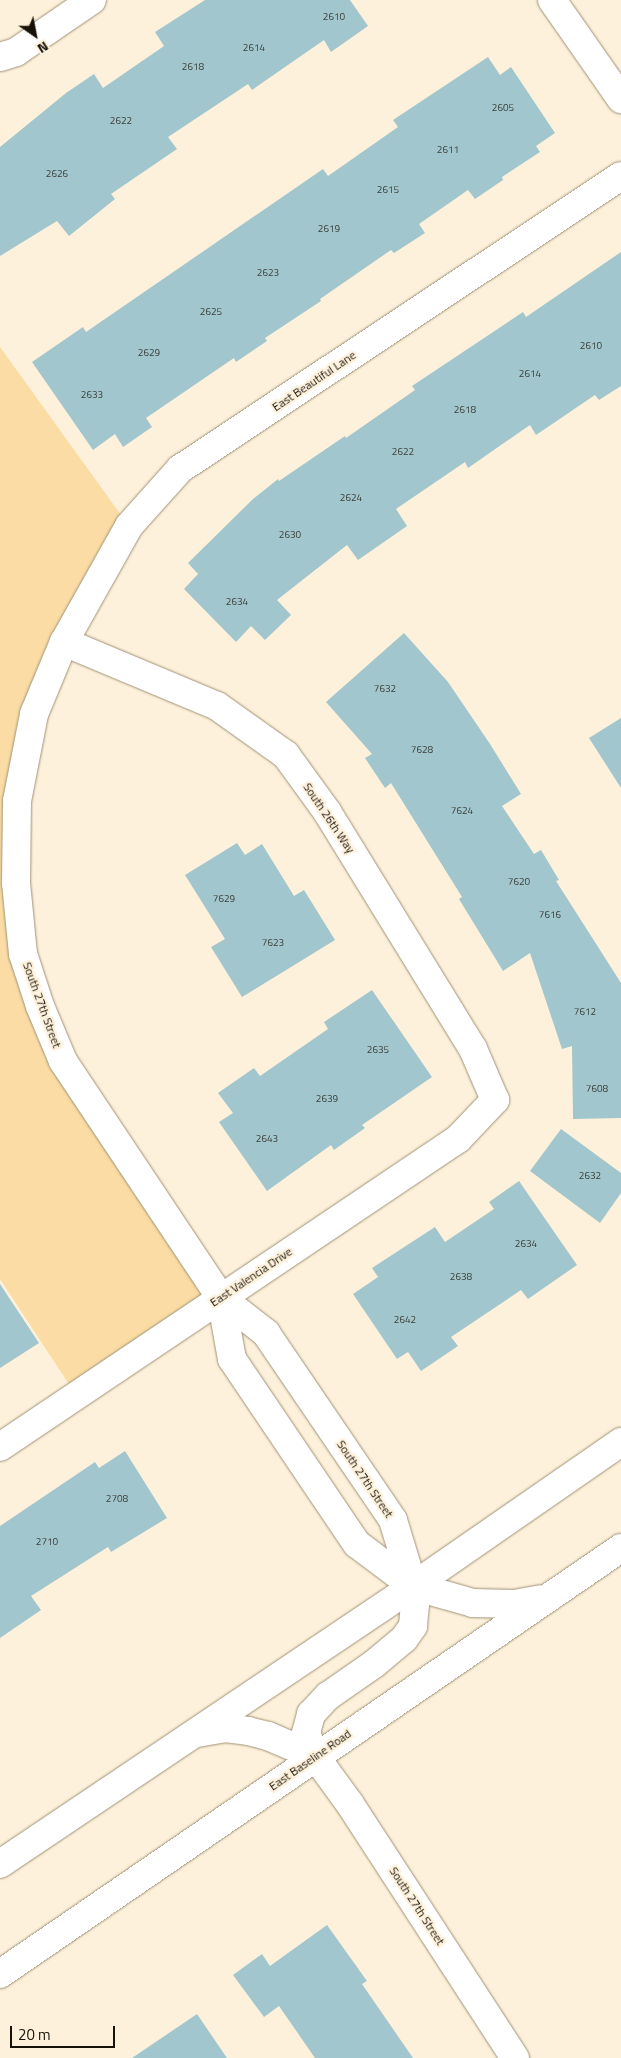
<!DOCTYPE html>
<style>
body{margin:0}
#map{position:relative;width:621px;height:2058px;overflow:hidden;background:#fdf1db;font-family:"Titillium Web",sans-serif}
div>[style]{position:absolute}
.green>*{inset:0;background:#fadca4}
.building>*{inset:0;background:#a2c6cd}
.roads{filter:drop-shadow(0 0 1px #a09278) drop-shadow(0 0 1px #a09278)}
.minor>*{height:28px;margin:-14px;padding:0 14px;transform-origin:14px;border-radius:14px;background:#fff}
.major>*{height:28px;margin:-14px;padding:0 14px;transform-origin:14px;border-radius:14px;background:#fff}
span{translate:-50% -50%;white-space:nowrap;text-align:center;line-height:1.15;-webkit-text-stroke:4.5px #fdf1db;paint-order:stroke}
.number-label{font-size:10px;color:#3a3f39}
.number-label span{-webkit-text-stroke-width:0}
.street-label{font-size:12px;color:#171208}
.north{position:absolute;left:10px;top:10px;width:50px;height:50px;-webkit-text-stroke:4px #fdf1db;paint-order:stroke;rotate:147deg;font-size:14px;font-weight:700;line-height:20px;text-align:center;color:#171208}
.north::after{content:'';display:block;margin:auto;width:18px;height:22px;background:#171208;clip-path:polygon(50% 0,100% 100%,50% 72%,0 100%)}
.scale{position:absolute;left:10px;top:2026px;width:105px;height:22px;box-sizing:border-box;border:2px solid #171208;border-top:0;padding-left:6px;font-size:15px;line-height:18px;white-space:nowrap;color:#171208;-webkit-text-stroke:4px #fdf1db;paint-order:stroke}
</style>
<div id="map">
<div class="green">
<div style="clip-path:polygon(0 347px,129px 526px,64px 642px,17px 801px,40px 1006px,221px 1298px,76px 1395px,0 1279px)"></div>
</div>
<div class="building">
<div style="clip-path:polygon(205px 0,350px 0,368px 26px,331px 52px,324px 40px,252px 90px,248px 84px,168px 137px,177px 149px,111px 194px,115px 199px,69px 236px,57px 221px,0 256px,0 147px,66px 93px,94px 74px,103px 88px,164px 46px,155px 32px)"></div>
<div style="clip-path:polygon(488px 57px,500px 75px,511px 67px,555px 133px,536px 146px,540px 152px,502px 177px,503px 180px,475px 199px,468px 190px,419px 224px,425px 233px,394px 253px,391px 250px,320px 299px,321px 301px,265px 338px,267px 341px,236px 362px,234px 358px,146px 418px,152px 427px,123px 447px,115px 434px,93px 450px,32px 362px,83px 327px,86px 332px,323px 169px,328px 176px,398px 127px,393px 120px)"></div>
<div style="clip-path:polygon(621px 252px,621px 386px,599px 400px,595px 395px,536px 435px,530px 425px,468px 468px,465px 462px,396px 509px,407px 526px,358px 560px,347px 545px,277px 600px,291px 615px,265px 640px,251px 626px,236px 642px,184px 589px,198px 574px,188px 563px,253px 499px,278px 479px,279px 481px,345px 436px,346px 438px,415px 390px,412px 386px,523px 312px,526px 317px)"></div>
<div style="clip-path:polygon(404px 633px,448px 682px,490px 744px,521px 794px,502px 806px,534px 854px,541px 850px,559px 880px,556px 881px,621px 983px,621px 1118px,573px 1119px,572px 1046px,562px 1049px,530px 953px,503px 971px,459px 899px,462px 897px,391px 783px,385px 788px,365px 758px,372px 754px,326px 702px)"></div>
<div style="clip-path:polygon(621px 718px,621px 788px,589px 738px)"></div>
<div style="clip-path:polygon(237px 843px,245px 855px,262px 844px,294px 896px,304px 890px,335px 940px,242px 997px,211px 947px,225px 939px,185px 875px)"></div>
<div style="clip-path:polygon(372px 990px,432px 1077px,362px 1125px,365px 1128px,334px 1150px,331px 1145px,267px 1191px,219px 1122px,233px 1113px,218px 1093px,254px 1068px,260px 1076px,328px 1029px,324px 1022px)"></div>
<div style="clip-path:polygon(561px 1129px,621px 1173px,621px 1193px,600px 1223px,530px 1171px)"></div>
<div style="clip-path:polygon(519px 1181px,577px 1265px,528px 1299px,521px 1290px,451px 1337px,458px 1346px,421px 1371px,408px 1352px,397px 1359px,353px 1294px,378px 1277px,372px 1268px,395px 1253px,435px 1227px,445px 1242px,494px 1209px,489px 1202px)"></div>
<div style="clip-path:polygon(0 1284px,39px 1343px,0 1368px)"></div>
<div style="clip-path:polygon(125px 1451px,167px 1518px,111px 1552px,108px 1547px,31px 1596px,41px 1610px,0 1638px,0 1526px,95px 1462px,99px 1468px)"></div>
<div style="clip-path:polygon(327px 1925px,367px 1981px,362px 1984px,413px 2058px,315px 2058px,279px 2006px,264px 2017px,233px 1975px,262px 1954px,270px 1966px)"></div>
<div style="clip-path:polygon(197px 2014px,227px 2058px,132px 2058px)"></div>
</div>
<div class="roads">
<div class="minor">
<div style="left:552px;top:0;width:121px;rotate:55.1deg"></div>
<div style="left:0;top:57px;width:17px;rotate:-17deg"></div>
<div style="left:16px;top:52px;width:92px;rotate:-34.4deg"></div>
<div style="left:221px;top:1298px;width:62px;rotate:79.8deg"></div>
<div style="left:232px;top:1359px;width:223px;rotate:56deg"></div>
<div style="left:357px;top:1544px;width:70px;rotate:36.9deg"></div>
<div style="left:0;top:1447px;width:552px;rotate:-33.92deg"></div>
<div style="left:458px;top:1139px;width:54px;rotate:-46.5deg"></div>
<div style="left:495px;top:1100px;width:56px;rotate:-113.3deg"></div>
<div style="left:473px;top:1049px;width:277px;rotate:-121.6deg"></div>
<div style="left:328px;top:813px;width:72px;rotate:-125.9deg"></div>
<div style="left:286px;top:755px;width:85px;rotate:-144.6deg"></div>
<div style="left:217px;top:706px;width:166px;rotate:-157.3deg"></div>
<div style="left:413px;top:1586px;width:69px;rotate:-106.9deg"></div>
<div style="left:393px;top:1520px;width:226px;rotate:-124.2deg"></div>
<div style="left:266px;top:1333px;width:57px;rotate:-142.1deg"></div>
<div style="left:221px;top:1298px;width:285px;rotate:-123.7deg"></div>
<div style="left:63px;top:1061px;width:60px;rotate:-112.7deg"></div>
<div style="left:40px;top:1006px;width:55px;rotate:-108.1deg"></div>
<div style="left:23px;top:954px;width:71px;rotate:-95.6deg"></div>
<div style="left:16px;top:883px;width:82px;rotate:-89.3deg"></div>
<div style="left:17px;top:801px;width:89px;rotate:-78.9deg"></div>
<div style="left:34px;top:714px;width:78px;rotate:-67.4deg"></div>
<div style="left:64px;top:642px;width:133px;rotate:-60.7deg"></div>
<div style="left:129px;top:526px;width:76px;rotate:-48.2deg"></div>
<div style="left:180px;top:469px;width:529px;rotate:-33.6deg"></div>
<div style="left:315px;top:1756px;width:59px;rotate:53.9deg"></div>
<div style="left:350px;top:1804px;width:303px;rotate:57deg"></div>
</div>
<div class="major">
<div style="left:413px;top:1586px;width:62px;rotate:15.8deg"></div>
<div style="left:473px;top:1603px;width:41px;rotate:1.4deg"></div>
<div style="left:514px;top:1604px;width:27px;rotate:-10deg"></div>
<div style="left:197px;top:1733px;width:28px;rotate:-10deg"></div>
<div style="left:225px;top:1728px;width:23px;rotate:7deg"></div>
<div style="left:248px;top:1731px;width:21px;rotate:14deg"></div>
<div style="left:268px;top:1736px;width:51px;rotate:23.1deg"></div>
<div style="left:315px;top:1756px;width:25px;rotate:-111deg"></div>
<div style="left:306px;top:1733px;width:20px;rotate:-75deg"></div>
<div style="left:311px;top:1714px;width:25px;rotate:-47deg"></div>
<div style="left:328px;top:1696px;width:56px;rotate:-34.8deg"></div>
<div style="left:374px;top:1664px;width:39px;rotate:-40deg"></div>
<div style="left:404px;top:1639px;width:16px;rotate:-55deg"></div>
<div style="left:413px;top:1626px;width:21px;rotate:-85deg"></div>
<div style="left:415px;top:1605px;width:19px;rotate:-96deg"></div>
<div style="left:0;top:1864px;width:498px;rotate:-33.9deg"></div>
<div style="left:413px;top:1586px;width:253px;rotate:-34.7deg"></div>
<div style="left:0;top:1974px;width:753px;rotate:-34.45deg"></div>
</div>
</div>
<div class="number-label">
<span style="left:334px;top:17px">2610</span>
<span style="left:254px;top:48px">2614</span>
<span style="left:193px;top:67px">2618</span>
<span style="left:503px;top:108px">2605</span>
<span style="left:121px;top:121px">2622</span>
<span style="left:448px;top:150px">2611</span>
<span style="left:57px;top:174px">2626</span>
<span style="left:388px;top:190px">2615</span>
<span style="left:329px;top:229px">2619</span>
<span style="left:268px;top:273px">2623</span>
<span style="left:211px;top:312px">2625</span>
<span style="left:591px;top:346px">2610</span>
<span style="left:149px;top:353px">2629</span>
<span style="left:530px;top:374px">2614</span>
<span style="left:92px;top:395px">2633</span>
<span style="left:465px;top:410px">2618</span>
<span style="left:403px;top:452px">2622</span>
<span style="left:351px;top:498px">2624</span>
<span style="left:290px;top:535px">2630</span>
<span style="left:237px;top:602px">2634</span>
<span style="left:385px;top:689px">7632</span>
<span style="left:422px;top:750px">7628</span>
<span style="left:462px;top:811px">7624</span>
<span style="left:519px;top:882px">7620</span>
<span style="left:224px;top:899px">7629</span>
<span style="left:550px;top:915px">7616</span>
<span style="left:273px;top:943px">7623</span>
<span style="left:585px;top:1012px">7612</span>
<span style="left:378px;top:1050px">2635</span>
<span style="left:597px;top:1089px">7608</span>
<span style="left:327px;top:1099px">2639</span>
<span style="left:267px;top:1139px">2643</span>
<span style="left:590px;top:1176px">2632</span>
<span style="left:526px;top:1244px">2634</span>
<span style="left:461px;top:1277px">2638</span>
<span style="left:405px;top:1320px">2642</span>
<span style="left:117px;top:1499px">2708</span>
<span style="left:47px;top:1542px">2710</span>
</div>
<div class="street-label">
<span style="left:314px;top:381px;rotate:-34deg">East Beautiful Lane</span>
<span style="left:329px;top:818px;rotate:56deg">South 26th Way</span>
<span style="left:42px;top:1005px;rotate:70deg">South 27th Street</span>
<span style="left:251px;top:1277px;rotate:-34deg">East Valencia Drive</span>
<span style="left:365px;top:1479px;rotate:56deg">South 27th Street</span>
<span style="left:310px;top:1760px;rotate:-35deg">East Baseline Road</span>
<span style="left:417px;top:1906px;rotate:57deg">South 27th Street</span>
</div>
<div class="north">N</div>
<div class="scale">20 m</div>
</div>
